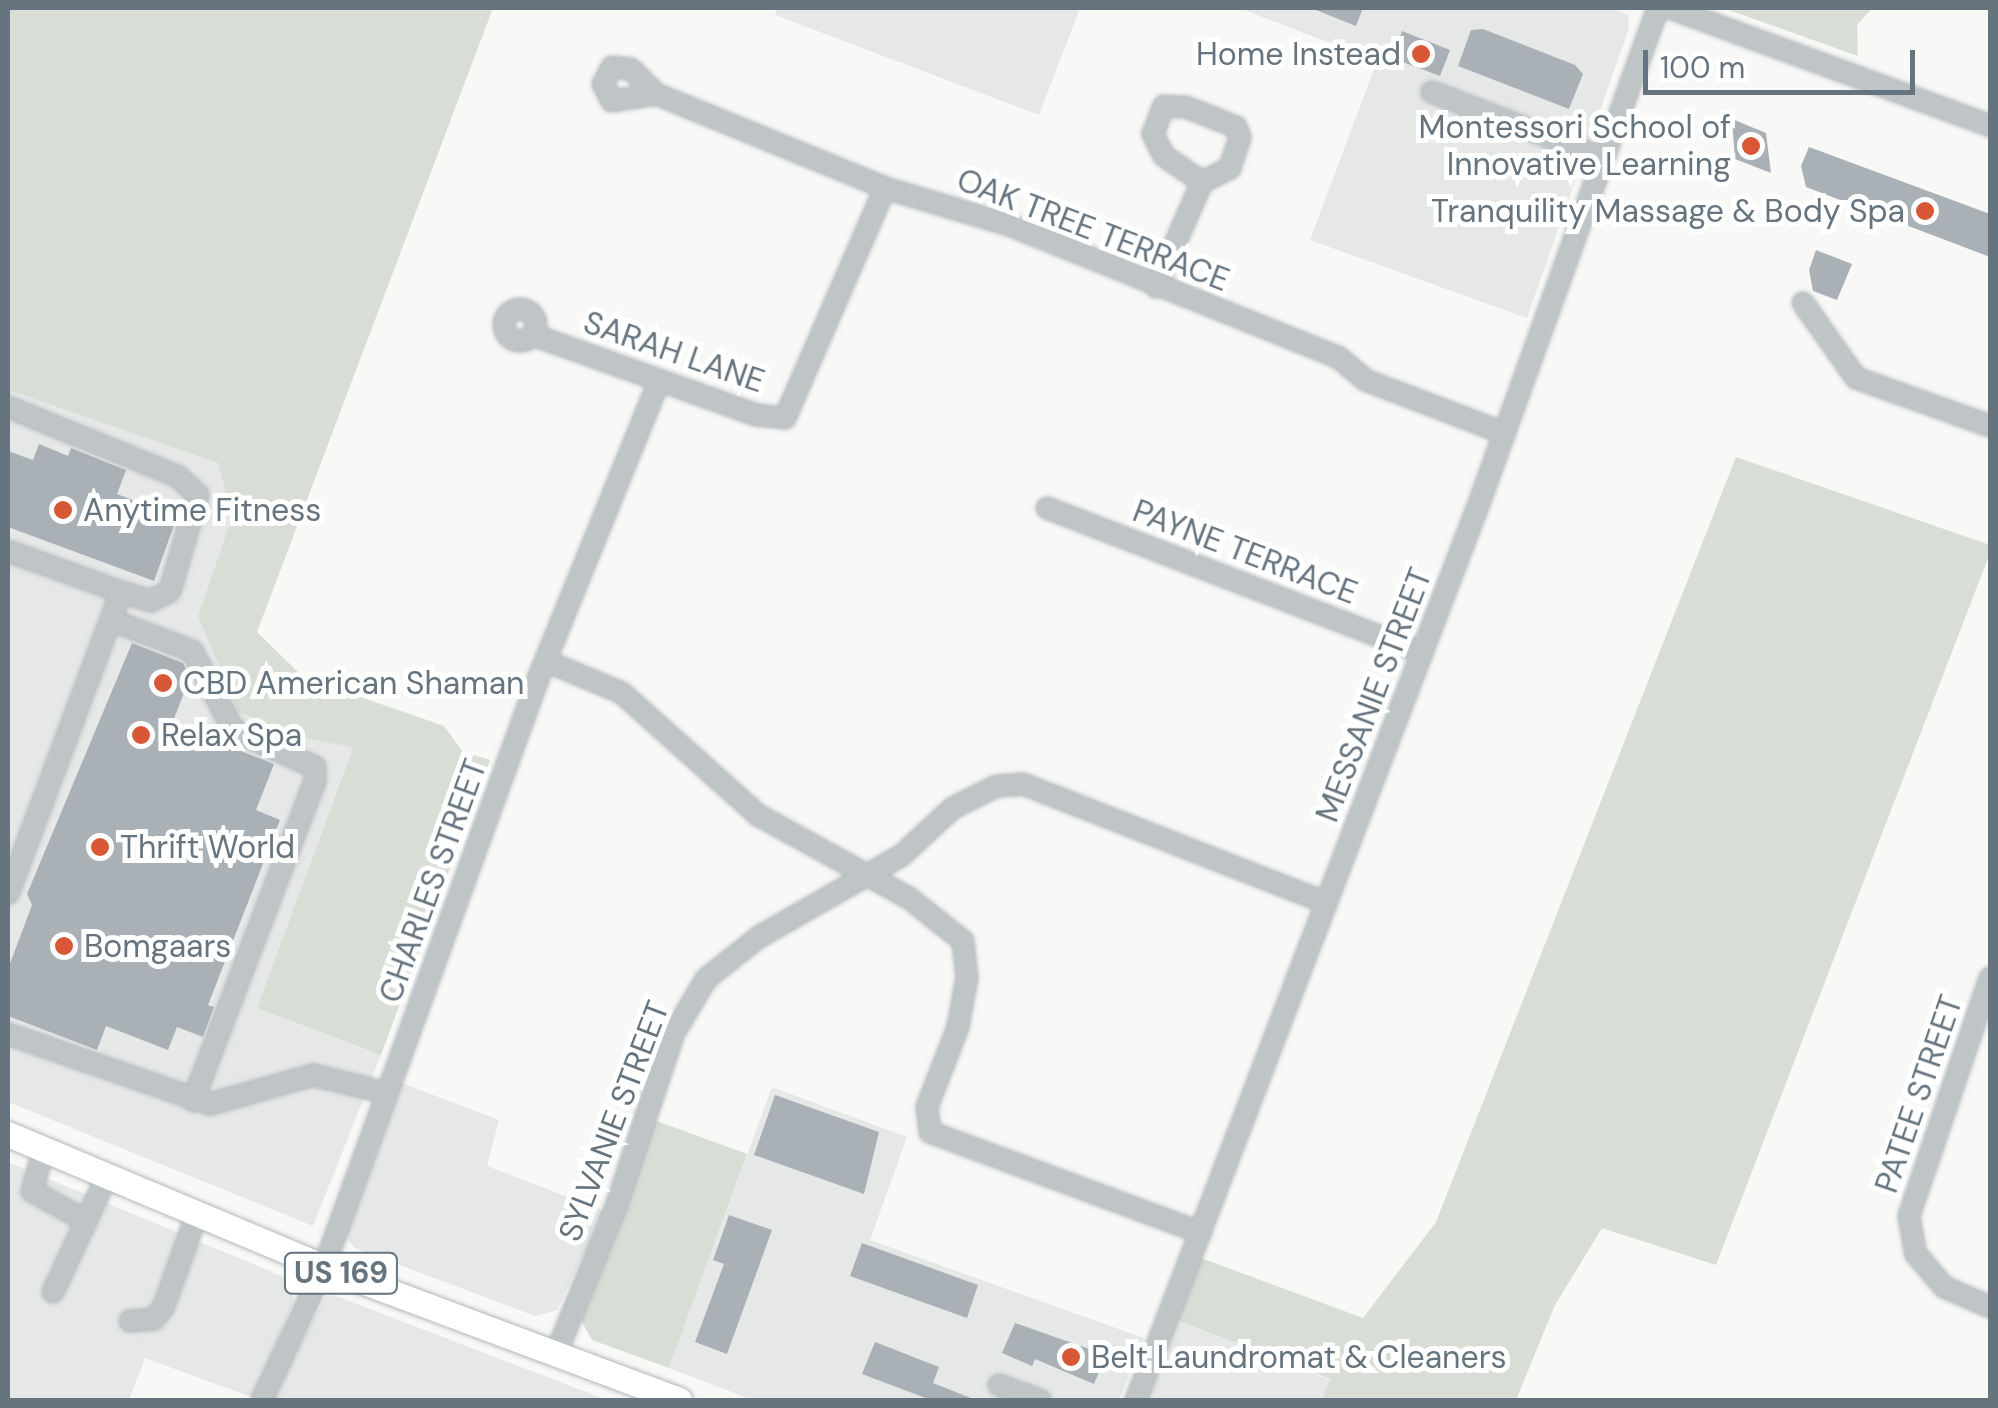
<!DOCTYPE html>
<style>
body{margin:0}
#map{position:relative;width:1998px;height:1408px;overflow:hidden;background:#f8f8f6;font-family:"DM Sans",sans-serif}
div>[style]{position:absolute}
.built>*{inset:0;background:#e6e7e7}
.green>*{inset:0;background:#d8ddd5}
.building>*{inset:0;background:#a9b1b6}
.roads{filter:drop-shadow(0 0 2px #b3b8bc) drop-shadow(0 0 2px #b3b8bc)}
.minor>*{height:20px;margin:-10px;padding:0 10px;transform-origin:10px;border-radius:10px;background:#bfc4c7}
.minor>.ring{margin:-10px;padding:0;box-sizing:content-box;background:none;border:20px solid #bfc4c7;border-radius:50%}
.major>*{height:25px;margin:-12.5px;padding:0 12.5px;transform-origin:12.5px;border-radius:12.5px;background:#fff}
.dots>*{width:28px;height:28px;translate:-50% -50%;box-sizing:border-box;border:5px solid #fff;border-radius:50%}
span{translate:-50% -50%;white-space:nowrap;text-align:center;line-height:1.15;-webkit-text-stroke:10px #fff;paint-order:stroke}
.shield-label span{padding:2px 8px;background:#fff;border:2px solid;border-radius:8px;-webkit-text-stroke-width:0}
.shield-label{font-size:30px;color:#65747f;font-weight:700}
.poi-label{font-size:32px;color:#65747f}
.right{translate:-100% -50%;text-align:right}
.left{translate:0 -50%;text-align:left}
.street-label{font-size:32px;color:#65747f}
.frame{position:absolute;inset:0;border:10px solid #65747f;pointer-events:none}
.scale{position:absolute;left:1643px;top:50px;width:272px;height:45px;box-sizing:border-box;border:5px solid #65747f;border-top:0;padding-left:12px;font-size:30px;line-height:35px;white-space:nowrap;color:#65747f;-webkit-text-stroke:8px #fff;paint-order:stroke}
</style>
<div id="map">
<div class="built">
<div style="clip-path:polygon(777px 8px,1080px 8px,1039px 115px,775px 15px)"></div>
<div style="clip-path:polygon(1239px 8px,1612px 8px,1628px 15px,1629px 28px,1527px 318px,1310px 240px,1377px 61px)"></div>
<div style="clip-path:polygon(8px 390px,218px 463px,232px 515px,198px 616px,238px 712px,302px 738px,353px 746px,257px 1008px,381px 1055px,313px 1226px,8px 1102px)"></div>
<div style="clip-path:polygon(399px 1082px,499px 1120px,487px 1166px,604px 1211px,557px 1310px,535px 1316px,355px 1248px,347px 1239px,345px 1227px)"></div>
<div style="clip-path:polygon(772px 1087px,907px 1137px,870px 1240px,1144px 1338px,1119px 1400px,753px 1400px,669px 1368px)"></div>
<div style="clip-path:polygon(8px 1162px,284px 1277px,294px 1299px,254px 1398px,145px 1358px,129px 1400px,8px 1400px)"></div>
<div style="clip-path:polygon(327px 1295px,336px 1296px,607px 1400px,269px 1400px)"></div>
<div style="clip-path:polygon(1176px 1320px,1330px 1380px,1322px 1400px,1143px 1400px)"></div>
</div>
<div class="green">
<div style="clip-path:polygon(8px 8px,493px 8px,257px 632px,303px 677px,444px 726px,463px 752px,490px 760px,381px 1055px,257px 1008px,353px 747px,302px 738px,238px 712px,198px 616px,232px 516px,218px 463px,8px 390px)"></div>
<div style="clip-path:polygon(1723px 8px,1872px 8px,1857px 25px,1858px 56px)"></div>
<div style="clip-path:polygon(1736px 457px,1990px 545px,1990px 553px,1716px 1265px,1602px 1228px,1555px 1305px,1516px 1400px,1322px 1400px,1330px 1379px,1176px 1320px,1201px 1258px,1363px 1318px,1436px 1222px)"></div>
<div style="clip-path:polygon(654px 1120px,747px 1154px,669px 1368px,592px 1340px,580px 1319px)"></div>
</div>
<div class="building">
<div style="clip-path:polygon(1311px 8px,1363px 8px,1356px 26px)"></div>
<div style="clip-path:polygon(1483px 29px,1575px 65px,1583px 74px,1569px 109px,1458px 66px,1471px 30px)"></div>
<div style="clip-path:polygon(1402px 31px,1450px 50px,1440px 76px,1392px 58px)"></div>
<div style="clip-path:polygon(1732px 119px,1766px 133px,1771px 173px,1735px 159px)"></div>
<div style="clip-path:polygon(1809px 147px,1990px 214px,1990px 257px,1806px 187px,1801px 166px)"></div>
<div style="clip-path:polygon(1816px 250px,1852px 264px,1837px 300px,1813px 291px,1809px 270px)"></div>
<div style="clip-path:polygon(39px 444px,68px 456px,71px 448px,126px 470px,117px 494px,177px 517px,154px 581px,8px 527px,8px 451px,33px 460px)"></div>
<div style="clip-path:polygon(132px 643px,183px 663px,190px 677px,172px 724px,274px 764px,256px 810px,280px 820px,208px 1005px,214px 1007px,203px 1037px,177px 1027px,168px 1050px,106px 1026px,97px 1050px,8px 1016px,8px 969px,32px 905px,27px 894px)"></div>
<div style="clip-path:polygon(775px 1095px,879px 1132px,864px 1194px,754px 1155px)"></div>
<div style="clip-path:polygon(729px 1215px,772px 1230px,727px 1354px,695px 1342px,724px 1264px,713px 1260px)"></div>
<div style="clip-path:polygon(862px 1243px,978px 1285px,967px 1318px,850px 1276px)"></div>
<div style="clip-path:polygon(1015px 1323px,1106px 1355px,1094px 1384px,1035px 1359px,1032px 1366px,1002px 1353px)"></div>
<div style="clip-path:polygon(875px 1342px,939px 1367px,933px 1383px,976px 1400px,931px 1400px,862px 1374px)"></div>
</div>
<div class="roads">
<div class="minor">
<div style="left:1670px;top:8px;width:341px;rotate:20.2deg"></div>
<div style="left:612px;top:67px;width:19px;rotate:6deg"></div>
<div style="left:631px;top:69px;width:35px;rotate:45deg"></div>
<div style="left:656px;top:94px;width:45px;rotate:171deg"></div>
<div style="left:612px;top:101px;width:19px;rotate:-118deg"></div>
<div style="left:603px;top:84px;width:19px;rotate:-62deg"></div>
<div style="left:1432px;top:92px;width:183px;rotate:21.1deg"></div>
<div style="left:656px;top:94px;width:248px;rotate:22.3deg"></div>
<div style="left:885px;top:188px;width:129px;rotate:16.6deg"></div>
<div style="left:1009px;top:225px;width:354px;rotate:21.9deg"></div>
<div style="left:1338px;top:357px;width:35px;rotate:40deg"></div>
<div style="left:1365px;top:380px;width:149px;rotate:20.9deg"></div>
<div style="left:1164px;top:106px;width:22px;rotate:3deg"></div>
<div style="left:1186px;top:107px;width:54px;rotate:21.8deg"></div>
<div style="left:1236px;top:127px;width:11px;rotate:68deg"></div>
<div style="left:1240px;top:137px;width:33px;rotate:108deg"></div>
<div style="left:1230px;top:168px;width:31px;rotate:153deg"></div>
<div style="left:1202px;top:182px;width:46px;rotate:-145.6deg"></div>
<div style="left:1164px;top:156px;width:25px;rotate:-117deg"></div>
<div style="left:1153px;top:134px;width:30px;rotate:-69deg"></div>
<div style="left:1156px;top:287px;width:115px;rotate:-66.3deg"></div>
<div style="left:1803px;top:303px;width:92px;rotate:54.8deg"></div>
<div style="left:1856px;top:378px;width:142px;rotate:19.7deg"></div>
<div class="ring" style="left:504px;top:309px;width:12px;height:12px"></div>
<div style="left:533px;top:335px;width:238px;rotate:19.7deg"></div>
<div style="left:757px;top:415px;width:28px;rotate:6deg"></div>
<div style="left:785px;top:418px;width:251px;rotate:-66.5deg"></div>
<div style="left:8px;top:407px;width:183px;rotate:22.2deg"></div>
<div style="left:177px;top:476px;width:28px;rotate:42deg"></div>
<div style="left:198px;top:495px;width:100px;rotate:106.3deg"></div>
<div style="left:170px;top:591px;width:21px;rotate:152deg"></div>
<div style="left:151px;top:601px;width:31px;rotate:-163deg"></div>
<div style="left:1047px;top:508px;width:402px;rotate:21.1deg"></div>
<div style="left:8px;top:551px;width:120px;rotate:19.9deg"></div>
<div style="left:121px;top:592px;width:322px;rotate:110.5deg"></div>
<div style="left:111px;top:620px;width:87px;rotate:20.9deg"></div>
<div style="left:192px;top:651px;width:90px;rotate:62.3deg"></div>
<div style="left:234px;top:731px;width:89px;rotate:24deg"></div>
<div style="left:315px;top:767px;width:14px;rotate:90deg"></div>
<div style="left:315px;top:781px;width:342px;rotate:110.9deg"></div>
<div style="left:546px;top:661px;width:82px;rotate:22.8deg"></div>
<div style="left:622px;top:693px;width:183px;rotate:41.9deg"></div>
<div style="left:758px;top:815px;width:172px;rotate:28.8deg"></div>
<div style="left:909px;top:898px;width:69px;rotate:38.5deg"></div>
<div style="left:963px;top:941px;width:36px;rotate:84deg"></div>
<div style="left:967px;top:977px;width:51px;rotate:100.2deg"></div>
<div style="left:958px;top:1027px;width:86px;rotate:111.2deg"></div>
<div style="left:927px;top:1107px;width:25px;rotate:83deg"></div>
<div style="left:930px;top:1132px;width:289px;rotate:20.4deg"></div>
<div style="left:1990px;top:978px;width:251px;rotate:108.8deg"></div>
<div style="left:1909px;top:1216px;width:39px;rotate:80deg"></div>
<div style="left:1916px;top:1254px;width:43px;rotate:49.7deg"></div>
<div style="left:1944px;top:1287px;width:50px;rotate:23.5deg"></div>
<div style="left:8px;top:1034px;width:214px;rotate:19.1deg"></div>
<div style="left:210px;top:1104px;width:107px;rotate:-15.7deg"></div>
<div style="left:313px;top:1075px;width:76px;rotate:13.7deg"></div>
<div style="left:44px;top:1149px;width:44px;rotate:105.9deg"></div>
<div style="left:32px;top:1191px;width:62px;rotate:29.1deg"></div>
<div style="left:53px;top:1292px;width:128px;rotate:-65deg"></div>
<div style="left:130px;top:1321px;width:24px;rotate:-5deg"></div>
<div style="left:154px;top:1319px;width:16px;rotate:-52deg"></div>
<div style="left:164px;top:1306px;width:98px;rotate:-70.3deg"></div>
<div style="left:556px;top:1354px;width:162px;rotate:-67.9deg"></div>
<div style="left:617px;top:1204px;width:180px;rotate:-71.6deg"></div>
<div style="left:674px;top:1033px;width:63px;rotate:-59.3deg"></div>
<div style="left:706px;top:979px;width:68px;rotate:-38.4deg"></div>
<div style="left:759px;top:937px;width:165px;rotate:-29.8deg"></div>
<div style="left:902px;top:855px;width:69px;rotate:-42.7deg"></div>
<div style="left:953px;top:808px;width:49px;rotate:-26.6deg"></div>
<div style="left:997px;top:786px;width:26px;rotate:-4deg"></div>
<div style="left:1023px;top:784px;width:326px;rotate:21.4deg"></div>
<div style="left:999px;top:1385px;width:44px;rotate:20.1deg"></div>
<div style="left:262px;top:1400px;width:147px;rotate:-65deg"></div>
<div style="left:324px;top:1267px;width:626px;rotate:-70deg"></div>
<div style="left:538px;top:679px;width:322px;rotate:-67.9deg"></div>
<div style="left:1136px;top:1400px;width:954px;rotate:-69.06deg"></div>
<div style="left:1477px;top:509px;width:533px;rotate:-70.14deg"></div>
</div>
<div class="major">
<div style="left:8px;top:1134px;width:343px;rotate:22.8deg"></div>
<div style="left:324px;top:1267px;width:379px;rotate:20.5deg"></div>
</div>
</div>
<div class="dots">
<div style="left:1421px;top:54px;background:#d85736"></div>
<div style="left:1751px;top:146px;background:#d85736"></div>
<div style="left:1925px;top:211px;background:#d85736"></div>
<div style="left:63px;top:510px;background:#d85736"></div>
<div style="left:163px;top:683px;background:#d85736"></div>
<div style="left:141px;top:735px;background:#d85736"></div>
<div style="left:100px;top:847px;background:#d85736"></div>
<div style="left:64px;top:946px;background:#d85736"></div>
<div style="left:1071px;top:1357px;background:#d85736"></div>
</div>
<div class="shield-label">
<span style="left:341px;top:1273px">US 169</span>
</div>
<div class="poi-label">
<span class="right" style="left:1401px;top:54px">Home Instead</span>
<span class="right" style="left:1731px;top:146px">Montessori School of<br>Innovative Learning</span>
<span class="right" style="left:1905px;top:211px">Tranquility Massage &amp; Body Spa</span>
<span class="left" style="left:83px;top:510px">Anytime Fitness</span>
<span class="left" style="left:183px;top:683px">CBD American Shaman</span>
<span class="left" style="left:161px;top:735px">Relax Spa</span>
<span class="left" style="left:120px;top:847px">Thrift World</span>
<span class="left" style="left:84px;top:946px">Bomgaars</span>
<span class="left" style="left:1091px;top:1357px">Belt Laundromat &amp; Cleaners</span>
</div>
<div class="street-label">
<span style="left:1093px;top:230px;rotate:21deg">OAK TREE TERRACE</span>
<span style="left:674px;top:352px;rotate:19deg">SARAH LANE</span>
<span style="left:1245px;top:552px;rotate:21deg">PAYNE TERRACE</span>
<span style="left:1374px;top:695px;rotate:-69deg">MESSANIE STREET</span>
<span style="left:433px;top:881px;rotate:-70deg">CHARLES STREET</span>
<span style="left:1919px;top:1094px;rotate:-71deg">PATEE STREET</span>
<span style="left:614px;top:1121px;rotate:-69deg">SYLVANIE STREET</span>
</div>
<div class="frame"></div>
<div class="scale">100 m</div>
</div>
